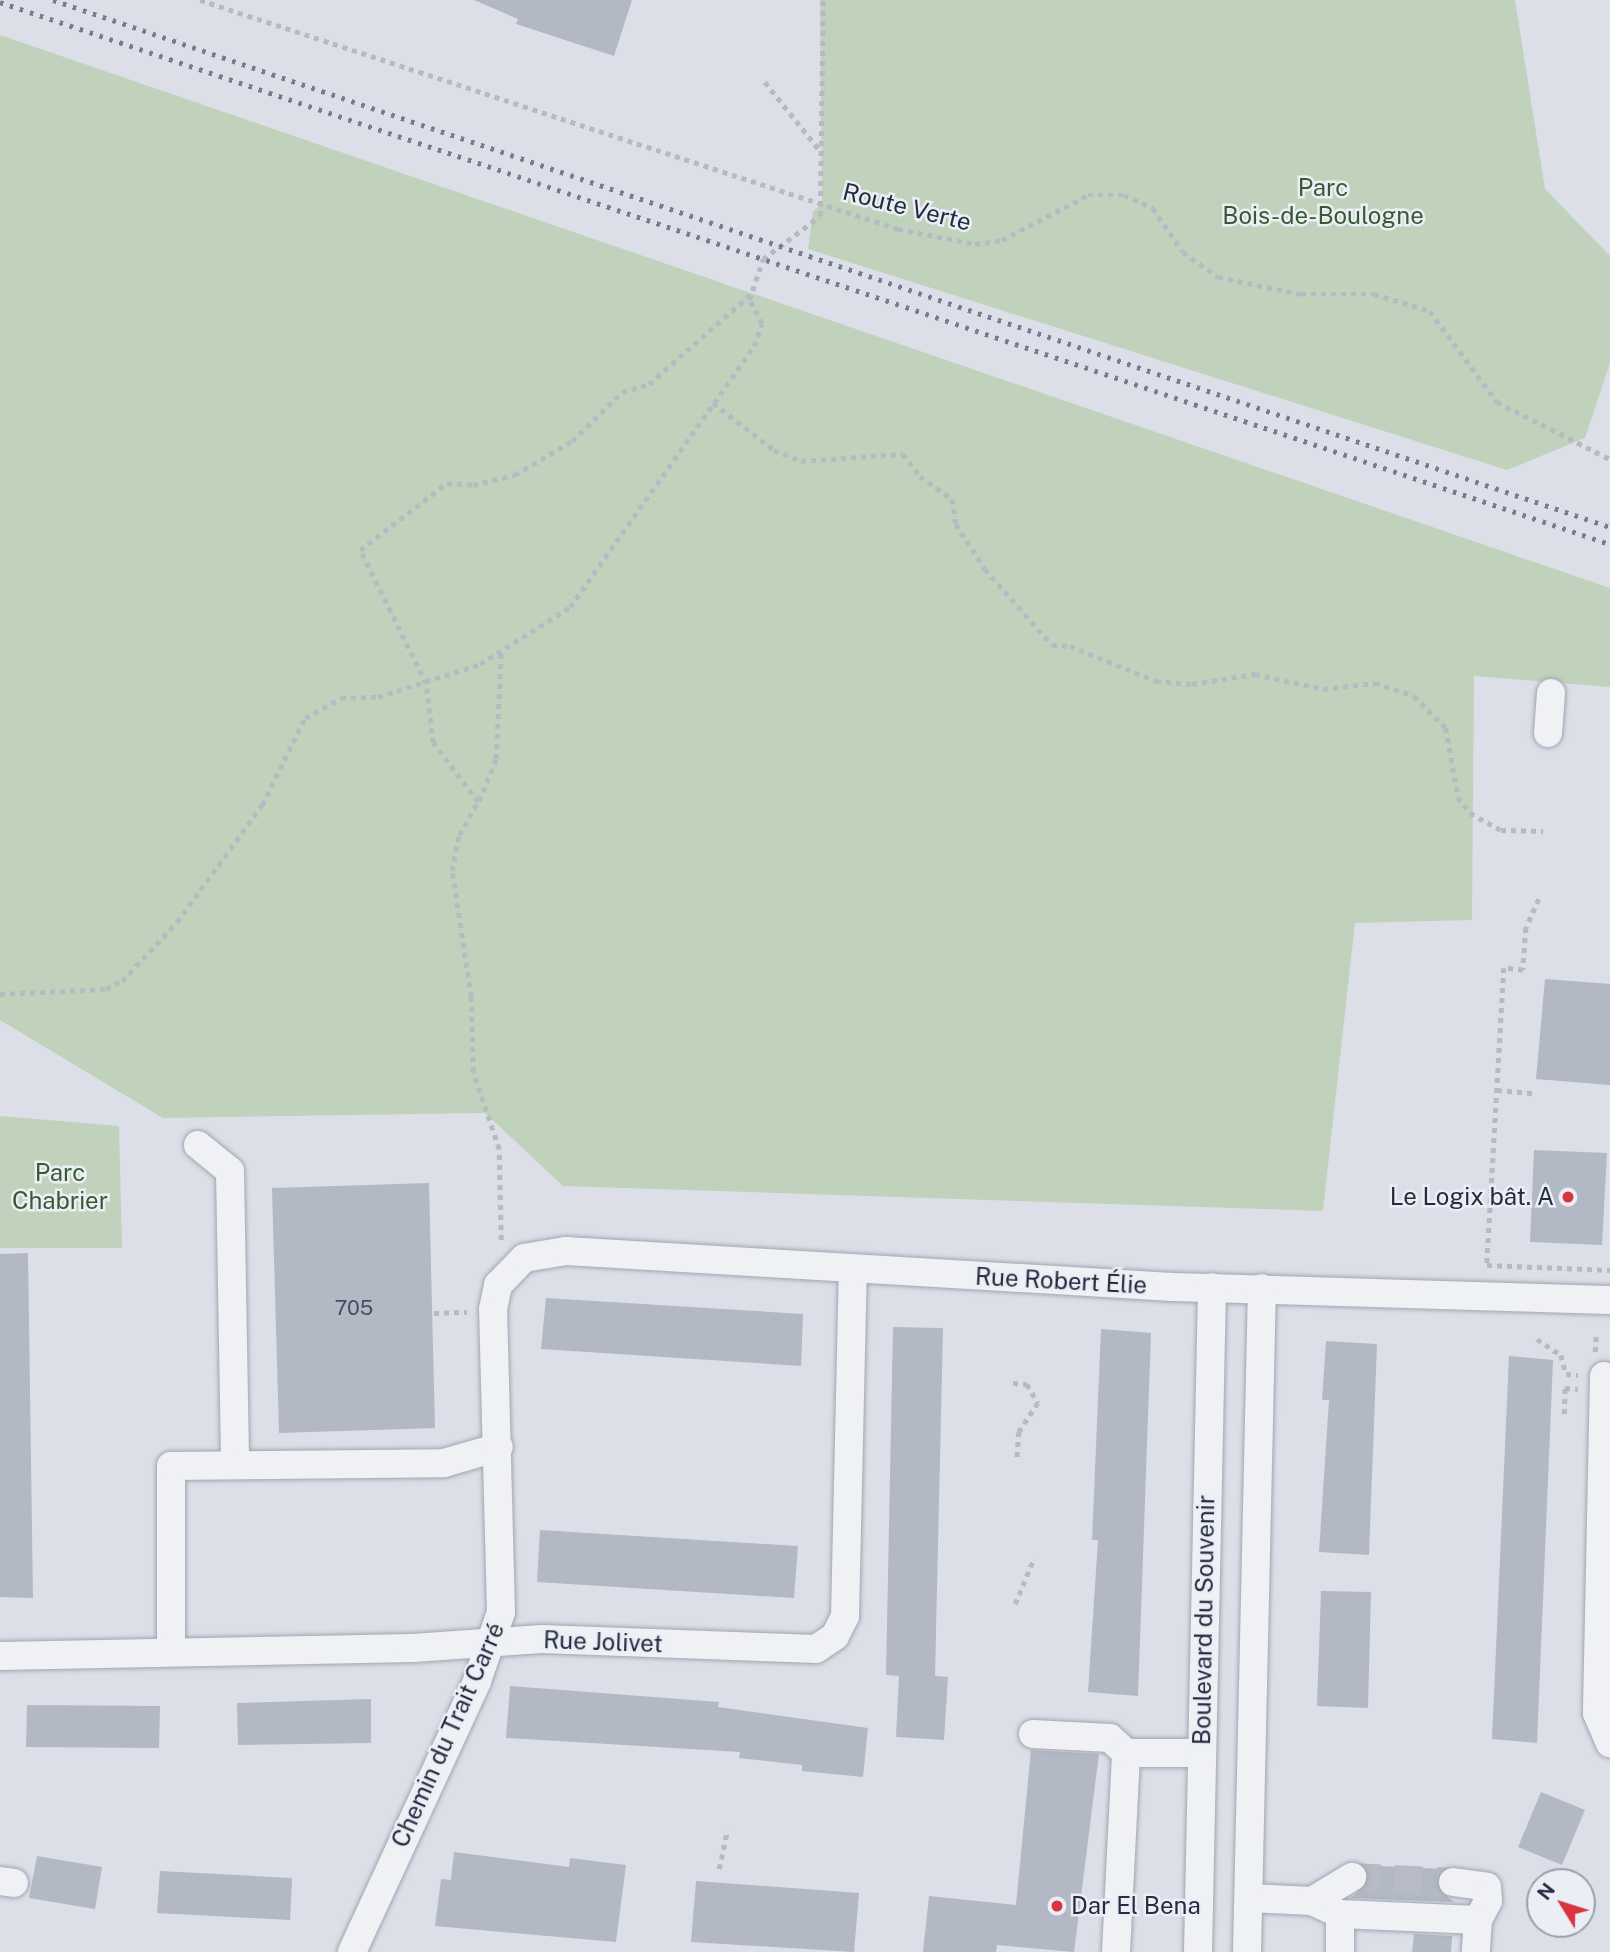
<!DOCTYPE html>
<meta charset="utf-8">
<style>
body{margin:0}
#map{position:relative;width:1610px;height:1952px;overflow:hidden;background:#dcdfe7;font-family:"Public Sans",sans-serif}
div>[style]{position:absolute}
.green>*{inset:0;background:#c0d2bc}
.building>*{inset:0;background:#b3b8c5}
.minor-tunnel>*{height:28px;margin-top:-14px;transform-origin:0;background:repeating-linear-gradient(90deg,#b7bbc5 0 28px,transparent 0 42px)}
.path>*{height:4.5px;margin-top:-2.25px;transform-origin:0;background:repeating-linear-gradient(90deg,#b6bac2 0 5px,transparent 0 10px)}
.roads{filter:drop-shadow(0 0 2px #a1a6b1) drop-shadow(0 0 2px #a1a6b1)}
.minor>*{height:28px;margin:-14px;padding:0 14px;transform-origin:14px;border-radius:14px;background:#eff1f5}
.rail>*{height:5px;margin-top:-2.5px;transform-origin:0;background:repeating-linear-gradient(90deg,#747d92 0 3.5px,transparent 0 10.5px)}
.dots>*{width:19px;height:19px;translate:-50% -50%;box-sizing:border-box;border:4px solid #ebeef5;border-radius:50%}
span{translate:-50% -50%;white-space:nowrap;text-align:center;line-height:1.15;-webkit-text-stroke:5px #ebeef5;paint-order:stroke}
.number-label{font-size:21px;color:#484f60}
.number-label span{-webkit-text-stroke-width:0}
.park-label{font-size:24px;color:#355c31}
.street-label{font-size:24px;color:#242c3f}
.poi-label{font-size:24px;color:#242c3f}
.right{translate:-100% -50%;text-align:right}
.left{translate:0 -50%;text-align:left}
.north{position:absolute;left:1526px;top:1868px;width:70px;height:70px;box-sizing:border-box;background:#ebeef5;border:2px solid #9ba0ac;border-radius:50%;rotate:308deg;font-size:19px;font-weight:700;line-height:28px;text-align:center;color:#242c3f}
.north::after{content:'';display:block;margin:auto;width:24px;height:32px;background:#d93440;clip-path:polygon(50% 0,100% 100%,50% 72%,0 100%)}
</style>
<div id="map">
<div class="green">
<div style="clip-path:polygon(820px 0,1515px 0,1545px 189px,1610px 256px,1610px 363px,1585px 438px,1507px 470px,808px 249px,813px 211px,822px 204px)"></div>
<div style="clip-path:polygon(0 35px,1610px 588px,1610px 687px,1474px 676px,1472px 920px,1355px 923px,1323px 1211px,563px 1186px,485px 1113px,163px 1118px,0 1020px)"></div>
<div style="clip-path:polygon(0 1116px,119px 1126px,122px 1248px,0 1248px)"></div>
</div>
<div class="building">
<div style="clip-path:polygon(474px 0,632px 0,614px 56px,516px 24px,518px 19px)"></div>
<div style="clip-path:polygon(1545px 979px,1610px 984px,1610px 1085px,1536px 1079px)"></div>
<div style="clip-path:polygon(1534px 1150px,1607px 1153px,1602px 1245px,1530px 1242px)"></div>
<div style="clip-path:polygon(429px 1183px,435px 1428px,279px 1433px,272px 1188px)"></div>
<div style="clip-path:polygon(28px 1253px,33px 1598px,0 1597px,0 1254px)"></div>
<div style="clip-path:polygon(546px 1298px,803px 1314px,801px 1366px,541px 1349px)"></div>
<div style="clip-path:polygon(893px 1327px,943px 1328px,935px 1676px,948px 1677px,944px 1740px,896px 1737px,899px 1676px,886px 1675px)"></div>
<div style="clip-path:polygon(1101px 1329px,1151px 1333px,1138px 1696px,1088px 1692px,1098px 1540px,1092px 1540px)"></div>
<div style="clip-path:polygon(1326px 1341px,1377px 1344px,1369px 1555px,1319px 1552px,1329px 1400px,1322px 1400px)"></div>
<div style="clip-path:polygon(1509px 1356px,1553px 1360px,1537px 1743px,1492px 1739px)"></div>
<div style="clip-path:polygon(540px 1530px,798px 1546px,794px 1598px,537px 1582px)"></div>
<div style="clip-path:polygon(1321px 1591px,1371px 1592px,1368px 1708px,1317px 1706px)"></div>
<div style="clip-path:polygon(510px 1686px,719px 1702px,718px 1707px,868px 1728px,863px 1777px,802px 1771px,802px 1765px,739px 1758px,740px 1752px,506px 1738px)"></div>
<div style="clip-path:polygon(371px 1699px,371px 1743px,238px 1745px,237px 1703px)"></div>
<div style="clip-path:polygon(27px 1705px,160px 1706px,159px 1748px,26px 1747px)"></div>
<div style="clip-path:polygon(1031px 1750px,1099px 1754px,1074px 1952px,997px 1945px,996px 1952px,923px 1952px,929px 1896px,1016px 1905px)"></div>
<div style="clip-path:polygon(1541px 1792px,1585px 1810px,1562px 1865px,1518px 1847px)"></div>
<div style="clip-path:polygon(454px 1852px,569px 1867px,570px 1858px,626px 1865px,616px 1942px,435px 1926px,441px 1879px,451px 1880px)"></div>
<div style="clip-path:polygon(37px 1856px,102px 1867px,95px 1909px,29px 1898px)"></div>
<div style="clip-path:polygon(1362px 1865px,1443px 1869px,1437px 1887px,1454px 1902px,1351px 1898px,1367px 1884px)"></div>
<div style="clip-path:polygon(160px 1871px,292px 1878px,290px 1920px,157px 1913px)"></div>
<div style="clip-path:polygon(696px 1881px,859px 1893px,854px 1952px,691px 1942px)"></div>
<div style="clip-path:polygon(1414px 1934px,1452px 1936px,1451px 1952px,1412px 1952px)"></div>
</div>
<div class="minor-tunnel">
<div style="left:1352px;top:1877px;width:101px;rotate:2.8deg"></div>
</div>
<div class="path">
<div style="left:200px;top:0;width:735px;rotate:18.16deg"></div>
<div style="left:898px;top:229px;width:78px;rotate:11deg"></div>
<div style="left:975px;top:244px;width:27px;rotate:-8deg"></div>
<div style="left:1002px;top:240px;width:97px;rotate:-27.6deg"></div>
<div style="left:1088px;top:195px;width:36px"></div>
<div style="left:1124px;top:195px;width:32px;rotate:24deg"></div>
<div style="left:1153px;top:208px;width:53px;rotate:55.7deg"></div>
<div style="left:1183px;top:252px;width:43px;rotate:35.5deg"></div>
<div style="left:1218px;top:277px;width:85px;rotate:11.6deg"></div>
<div style="left:1301px;top:294px;width:73px"></div>
<div style="left:1374px;top:294px;width:59px;rotate:16.9deg"></div>
<div style="left:1430px;top:311px;width:113px;rotate:53.6deg"></div>
<div style="left:1497px;top:402px;width:127px;rotate:26.8deg"></div>
<div style="left:765px;top:82px;width:90px;rotate:51.3deg"></div>
<div style="left:713px;top:403px;width:77px;rotate:37.6deg"></div>
<div style="left:774px;top:450px;width:29px;rotate:22deg"></div>
<div style="left:801px;top:461px;width:102px;rotate:-3.9deg"></div>
<div style="left:903px;top:454px;width:28px;rotate:52deg"></div>
<div style="left:920px;top:476px;width:39px;rotate:36deg"></div>
<div style="left:952px;top:499px;width:25px;rotate:81deg"></div>
<div style="left:956px;top:524px;width:54px;rotate:57.2deg"></div>
<div style="left:985px;top:569px;width:101px;rotate:48.6deg"></div>
<div style="left:1052px;top:645px;width:18px;rotate:3deg"></div>
<div style="left:1070px;top:646px;width:93px;rotate:22.1deg"></div>
<div style="left:1156px;top:681px;width:36px;rotate:5deg"></div>
<div style="left:1192px;top:684px;width:64px;rotate:-9deg"></div>
<div style="left:1255px;top:674px;width:70px;rotate:12.4deg"></div>
<div style="left:1323px;top:689px;width:52px;rotate:-6.6deg"></div>
<div style="left:1375px;top:683px;width:41px;rotate:18.4deg"></div>
<div style="left:1414px;top:696px;width:45px;rotate:45deg"></div>
<div style="left:1446px;top:728px;width:70px;rotate:80.1deg"></div>
<div style="left:1458px;top:797px;width:20px;rotate:53deg"></div>
<div style="left:1470px;top:813px;width:35px;rotate:29deg"></div>
<div style="left:1501px;top:830px;width:42px;rotate:1.4deg"></div>
<div style="left:479px;top:801px;width:45px;rotate:-68deg"></div>
<div style="left:496px;top:759px;width:106px;rotate:-87.3deg"></div>
<div style="left:1539px;top:899px;width:32px;rotate:114deg"></div>
<div style="left:1526px;top:928px;width:42px;rotate:94.1deg"></div>
<div style="left:1523px;top:970px;width:19px;rotate:-174deg"></div>
<div style="left:1504px;top:968px;width:297px;rotate:93.3deg"></div>
<div style="left:1487px;top:1265px;width:123px;rotate:2.3deg"></div>
<div style="left:0;top:994px;width:106px;rotate:-2.7deg"></div>
<div style="left:106px;top:989px;width:18px;rotate:-27deg"></div>
<div style="left:122px;top:981px;width:81px;rotate:-47deg"></div>
<div style="left:177px;top:922px;width:145px;rotate:-54deg"></div>
<div style="left:262px;top:805px;width:97px;rotate:-63.7deg"></div>
<div style="left:305px;top:718px;width:41px;rotate:-29.1deg"></div>
<div style="left:341px;top:698px;width:37px;rotate:-2deg"></div>
<div style="left:378px;top:697px;width:107px;rotate:-17.9deg"></div>
<div style="left:480px;top:664px;width:107px;rotate:-32.3deg"></div>
<div style="left:570px;top:607px;width:319px;rotate:-54.8deg"></div>
<div style="left:754px;top:346px;width:23px;rotate:-70deg"></div>
<div style="left:762px;top:324px;width:27px;rotate:-118deg"></div>
<div style="left:749px;top:300px;width:43px;rotate:-71.1deg"></div>
<div style="left:763px;top:259px;width:71px;rotate:-37deg"></div>
<div style="left:820px;top:216px;width:216px;rotate:-89.2deg"></div>
<div style="left:1497px;top:1090px;width:36px;rotate:5deg"></div>
<div style="left:501px;top:1240px;width:91px;rotate:-91.3deg"></div>
<div style="left:499px;top:1149px;width:81px;rotate:-108.7deg"></div>
<div style="left:473px;top:1072px;width:75px;rotate:-91.5deg"></div>
<div style="left:471px;top:997px;width:127px;rotate:-98.6deg"></div>
<div style="left:452px;top:871px;width:37px;rotate:-79deg"></div>
<div style="left:459px;top:835px;width:38px;rotate:-60deg"></div>
<div style="left:478px;top:802px;width:74px;rotate:-127.3deg"></div>
<div style="left:433px;top:743px;width:59px;rotate:-96.8deg"></div>
<div style="left:426px;top:684px;width:149px;rotate:-116.2deg"></div>
<div style="left:360px;top:550px;width:110px;rotate:-37.6deg"></div>
<div style="left:447px;top:483px;width:26px;rotate:4deg"></div>
<div style="left:473px;top:485px;width:43px;rotate:-13.4deg"></div>
<div style="left:515px;top:475px;width:66px;rotate:-30.8deg"></div>
<div style="left:572px;top:441px;width:70px;rotate:-44.4deg"></div>
<div style="left:622px;top:392px;width:28px;rotate:-17deg"></div>
<div style="left:649px;top:384px;width:135px;rotate:-41.4deg"></div>
<div style="left:434px;top:1313px;width:33px;rotate:-2deg"></div>
<div style="left:1537px;top:1339px;width:29px;rotate:34deg"></div>
<div style="left:1561px;top:1355px;width:20px;rotate:75deg"></div>
<div style="left:1566px;top:1374px;width:12px;rotate:5deg"></div>
<div style="left:1595px;top:1352px;width:17px;rotate:-87deg"></div>
<div style="left:1013px;top:1383px;width:14px;rotate:4deg"></div>
<div style="left:1027px;top:1384px;width:22px;rotate:60deg"></div>
<div style="left:1038px;top:1403px;width:35px;rotate:123deg"></div>
<div style="left:1019px;top:1432px;width:29px;rotate:94deg"></div>
<div style="left:1564px;top:1414px;width:26px;rotate:-88deg"></div>
<div style="left:1565px;top:1388px;width:13px;rotate:4deg"></div>
<div style="left:1015px;top:1604px;width:50px;rotate:-67.6deg"></div>
<div style="left:719px;top:1869px;width:40px;rotate:-78deg"></div>
</div>
<div class="roads">
<div class="minor">
<div style="left:1548px;top:733px;width:40px;rotate:-85.7deg"></div>
<div style="left:198px;top:1145px;width:41px;rotate:39.1deg"></div>
<div style="left:230px;top:1171px;width:293px;rotate:89deg"></div>
<div style="left:1604px;top:1376px;width:337px;rotate:91.2deg"></div>
<div style="left:1597px;top:1713px;width:33px;rotate:67deg"></div>
<div style="left:171px;top:1652px;width:186px;rotate:-90deg"></div>
<div style="left:171px;top:1466px;width:273px;rotate:-0.6deg"></div>
<div style="left:444px;top:1463px;width:57px;rotate:-16.2deg"></div>
<div style="left:0;top:1656px;width:413px;rotate:-1.1deg"></div>
<div style="left:413px;top:1648px;width:129px;rotate:-4deg"></div>
<div style="left:542px;top:1639px;width:274px;rotate:2.1deg"></div>
<div style="left:816px;top:1649px;width:23px;rotate:-34deg"></div>
<div style="left:835px;top:1636px;width:22px;rotate:-63deg"></div>
<div style="left:845px;top:1616px;width:344px;rotate:-88.7deg"></div>
<div style="left:1033px;top:1734px;width:77px;rotate:3deg"></div>
<div style="left:1110px;top:1738px;width:22px;rotate:43deg"></div>
<div style="left:0;top:1881px;width:14px;rotate:8deg"></div>
<div style="left:1453px;top:1882px;width:34px;rotate:8deg"></div>
<div style="left:1487px;top:1887px;width:14px;rotate:86deg"></div>
<div style="left:1488px;top:1901px;width:21px;rotate:118deg"></div>
<div style="left:1249px;top:1898px;width:63px;rotate:2.7deg"></div>
<div style="left:1312px;top:1901px;width:31px;rotate:25deg"></div>
<div style="left:1340px;top:1914px;width:138px;rotate:2.5deg"></div>
<div style="left:1478px;top:1920px;width:32px;rotate:94deg"></div>
<div style="left:1312px;top:1901px;width:47px;rotate:-31deg"></div>
<div style="left:1340px;top:1914px;width:38px;rotate:90deg"></div>
<div style="left:352px;top:1952px;width:298px;rotate:-65.2deg"></div>
<div style="left:477px;top:1681px;width:73px;rotate:-70.8deg"></div>
<div style="left:501px;top:1612px;width:303px;rotate:-91.5deg"></div>
<div style="left:493px;top:1309px;width:25px;rotate:-78deg"></div>
<div style="left:498px;top:1285px;width:37px;rotate:-46deg"></div>
<div style="left:524px;top:1258px;width:43px;rotate:-9.5deg"></div>
<div style="left:566px;top:1251px;width:607px;rotate:3.4deg"></div>
<div style="left:1172px;top:1287px;width:438px;rotate:1.7deg"></div>
<div style="left:1116px;top:1952px;width:199px;rotate:-87.1deg"></div>
<div style="left:1126px;top:1753px;width:76px"></div>
<div style="left:1198px;top:1952px;width:665px;rotate:-88.79deg"></div>
<div style="left:1247px;top:1952px;width:664px;rotate:-88.71deg"></div>
</div>
</div>
<div class="rail">
<div style="left:53px;top:0;width:1644px;rotate:18.7deg"></div>
<div style="left:0;top:2px;width:1699px;rotate:18.61deg"></div>
</div>
<div class="dots">
<div style="left:1568px;top:1197px;background:#d93440"></div>
<div style="left:1057px;top:1906px;background:#d93440"></div>
</div>
<div class="number-label">
<span style="left:354px;top:1308px">705</span>
</div>
<div class="park-label">
<span style="left:1323px;top:202px">Parc<br>Bois-de-Boulogne</span>
<span style="left:60px;top:1187px">Parc<br>Chabrier</span>
</div>
<div class="street-label">
<span style="left:907px;top:207px;rotate:14deg">Route Verte</span>
<span style="left:1061px;top:1281px;rotate:3deg">Rue Robert Élie</span>
<span style="left:1204px;top:1620px;rotate:-89deg">Boulevard du Souvenir</span>
<span style="left:603px;top:1642px;rotate:2deg">Rue Jolivet</span>
<span style="left:448px;top:1735px;rotate:-66deg">Chemin du Trait Carré</span>
</div>
<div class="poi-label">
<span class="right" style="left:1554px;top:1197px">Le Logix bât. A</span>
<span class="left" style="left:1071px;top:1906px">Dar El Bena</span>
</div>
<div class="north">N</div>
</div>
